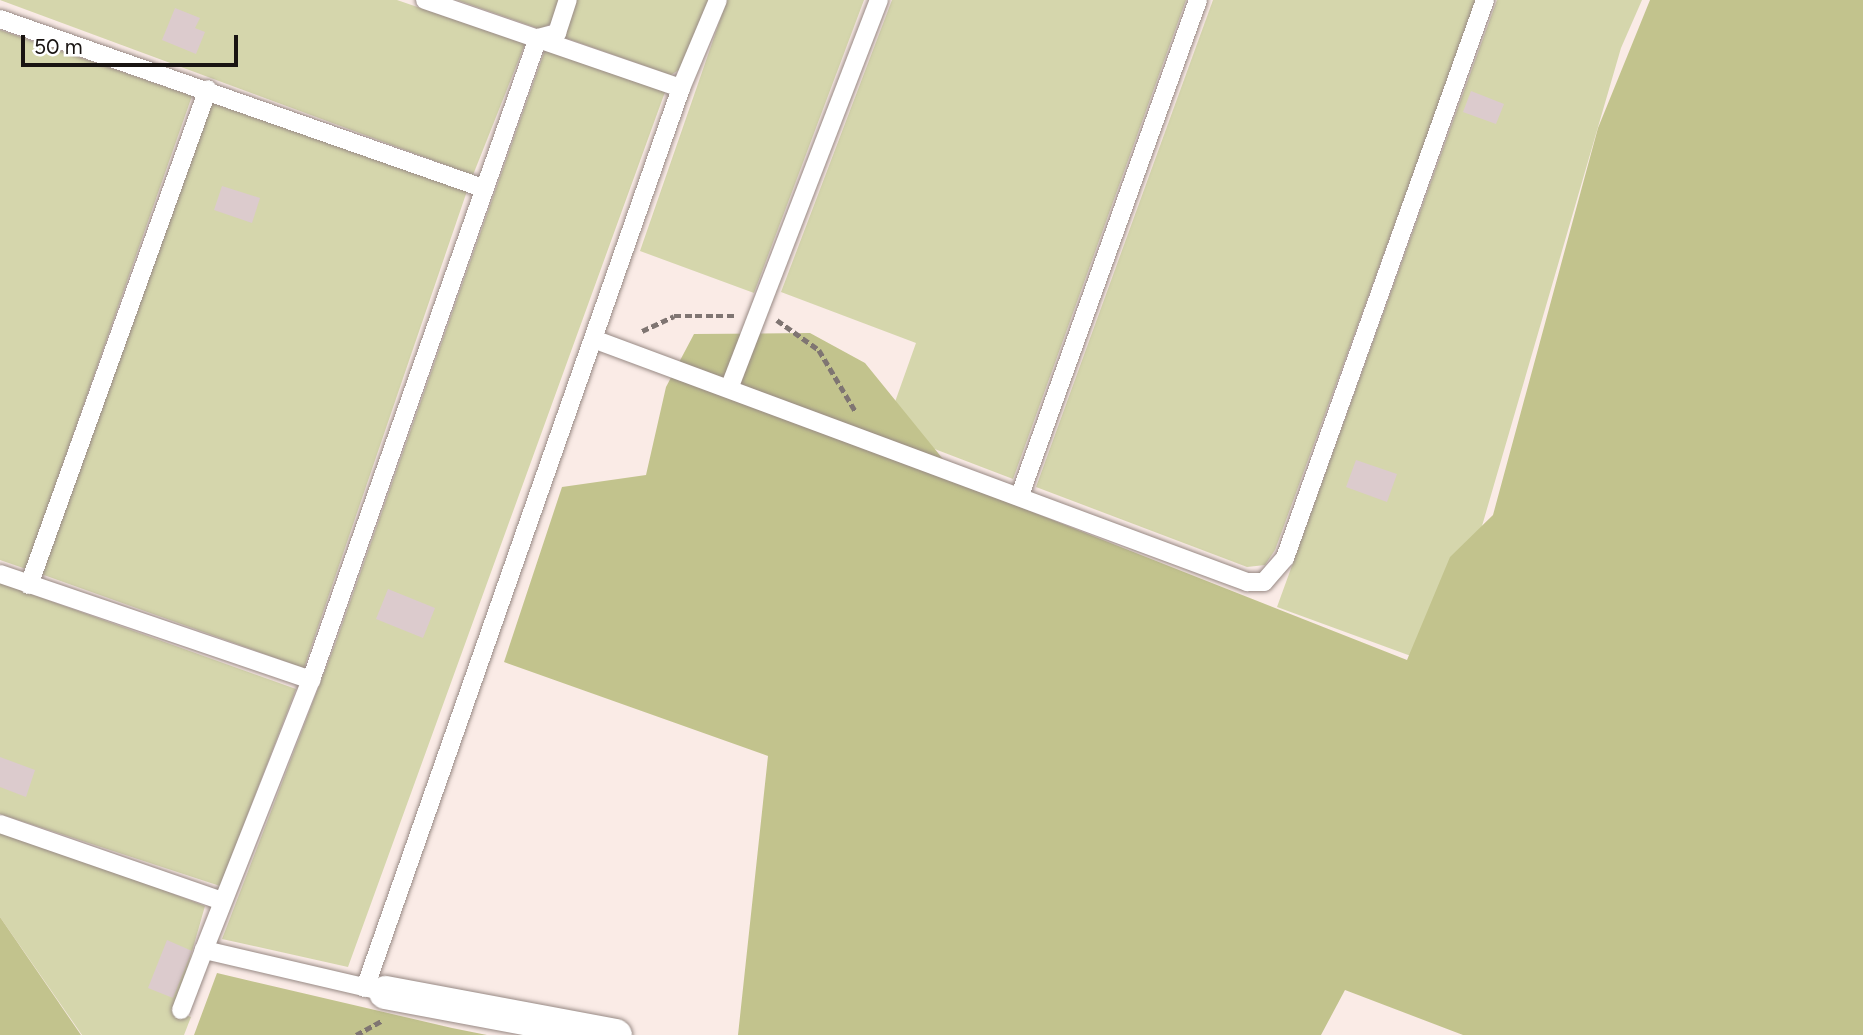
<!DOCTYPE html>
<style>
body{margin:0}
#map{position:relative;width:1863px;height:1035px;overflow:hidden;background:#faebe6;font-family:Figtree,sans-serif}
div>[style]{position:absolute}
.green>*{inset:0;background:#d5d6ac}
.forest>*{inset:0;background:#c2c38d}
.building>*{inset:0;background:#dccbcd}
.path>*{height:4.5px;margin-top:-2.25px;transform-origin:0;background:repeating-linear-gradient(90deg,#7f7572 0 7px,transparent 0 10.5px)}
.roads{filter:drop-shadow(0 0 2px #978984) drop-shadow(0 0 2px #978984)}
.lane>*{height:18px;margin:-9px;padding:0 9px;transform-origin:9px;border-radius:9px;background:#fff}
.street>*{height:33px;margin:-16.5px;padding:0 16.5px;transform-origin:16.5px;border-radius:16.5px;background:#fff}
span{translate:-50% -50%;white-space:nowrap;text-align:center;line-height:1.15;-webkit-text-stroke:5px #fff;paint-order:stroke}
.scale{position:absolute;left:21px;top:35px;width:217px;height:32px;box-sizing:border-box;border:4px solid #191412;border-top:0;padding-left:9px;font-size:21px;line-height:24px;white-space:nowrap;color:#191412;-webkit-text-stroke:5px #fff;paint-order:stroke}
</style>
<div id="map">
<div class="green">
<div style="clip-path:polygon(0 0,397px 0,525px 44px,473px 175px)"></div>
<div style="clip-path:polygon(457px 0,561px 0,554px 22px,540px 29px)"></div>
<div style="clip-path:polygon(576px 0,710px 0,683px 67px,671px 75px,563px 37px)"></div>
<div style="clip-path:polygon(727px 0,864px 0,754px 293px,640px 251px)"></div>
<div style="clip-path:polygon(892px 0,1186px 0,1013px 479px,885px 430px,916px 343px,781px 292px)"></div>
<div style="clip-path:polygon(1213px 0,1477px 0,1275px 550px,1265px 565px,1247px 567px,1036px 487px)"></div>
<div style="clip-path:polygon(1497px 0,1642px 0,1621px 48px,1441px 667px,1277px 607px)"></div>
<div style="clip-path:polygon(0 30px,192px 96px,26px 569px,0 560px)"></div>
<div style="clip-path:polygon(545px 50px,665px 92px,348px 967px,222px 939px,336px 642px)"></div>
<div style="clip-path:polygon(212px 103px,467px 191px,304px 668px,41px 574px)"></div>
<div style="clip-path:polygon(0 583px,296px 689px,220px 886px,0 814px)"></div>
<div style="clip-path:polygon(0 828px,205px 906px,175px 1011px,191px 1017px,184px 1035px,82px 1035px,0 917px)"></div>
</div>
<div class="forest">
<div style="clip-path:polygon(1650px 0,1863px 0,1863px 1035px,1463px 1035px,1345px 990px,1321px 1035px,738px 1035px,768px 756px,504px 662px,562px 487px,646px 475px,666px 387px,694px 334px,810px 333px,865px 363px,964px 485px,1407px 660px,1450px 557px,1493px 515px,1598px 128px)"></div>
<div style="clip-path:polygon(0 917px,81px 1035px,0 1035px)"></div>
<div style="clip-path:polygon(217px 973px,452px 1028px,487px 1035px,194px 1035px)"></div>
</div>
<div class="building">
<div style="clip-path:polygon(175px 8px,200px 18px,195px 28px,205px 32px,196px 54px,162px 40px)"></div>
<div style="clip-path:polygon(1471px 91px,1504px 104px,1496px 124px,1463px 112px)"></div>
<div style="clip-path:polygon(222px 186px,260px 198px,252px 223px,214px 210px)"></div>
<div style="clip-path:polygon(1356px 460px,1397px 474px,1387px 502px,1346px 487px)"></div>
<div style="clip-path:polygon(388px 589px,435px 608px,423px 638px,376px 619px)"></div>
<div style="clip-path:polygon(0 757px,35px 770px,26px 797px,0 787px)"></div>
<div style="clip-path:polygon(167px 940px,192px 951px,173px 998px,148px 988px)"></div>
</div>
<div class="path">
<div style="left:777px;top:320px;width:52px;rotate:35.5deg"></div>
<div style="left:819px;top:350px;width:72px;rotate:59.2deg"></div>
<div style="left:642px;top:331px;width:35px;rotate:-25deg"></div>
<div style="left:674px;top:316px;width:61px"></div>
<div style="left:356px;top:1035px;width:29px;rotate:-29deg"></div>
</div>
<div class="roads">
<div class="lane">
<div style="left:425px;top:0;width:271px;rotate:19deg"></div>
<div style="left:0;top:19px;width:509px;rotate:19.29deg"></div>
<div style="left:538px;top:38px;width:20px;rotate:-15deg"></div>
<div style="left:557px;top:33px;width:35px;rotate:-72deg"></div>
<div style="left:596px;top:340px;width:695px;rotate:20.39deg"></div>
<div style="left:1247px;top:582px;width:17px"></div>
<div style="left:1264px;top:582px;width:32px;rotate:-49deg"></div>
<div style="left:1285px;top:558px;width:593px;rotate:-70.28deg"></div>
<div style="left:730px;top:386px;width:414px;rotate:-68.9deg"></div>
<div style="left:1020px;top:495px;width:526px;rotate:-70.22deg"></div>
<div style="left:0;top:574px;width:329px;rotate:18.8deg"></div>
<div style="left:29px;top:585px;width:527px;rotate:-70.16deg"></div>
<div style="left:0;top:824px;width:233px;rotate:19.1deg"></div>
<div style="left:365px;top:988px;width:954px;rotate:-70.65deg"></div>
<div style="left:681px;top:88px;width:95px;rotate:-67.2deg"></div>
<div style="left:385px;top:992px;width:186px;rotate:-166.9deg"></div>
<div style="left:204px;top:950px;width:290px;rotate:-68.4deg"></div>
<div style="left:311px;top:680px;width:681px;rotate:-70.53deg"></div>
<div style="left:181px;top:1010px;width:64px;rotate:-69deg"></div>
</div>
<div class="street">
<div style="left:385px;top:992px;width:234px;rotate:10.6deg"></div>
</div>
</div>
<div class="scale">50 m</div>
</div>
